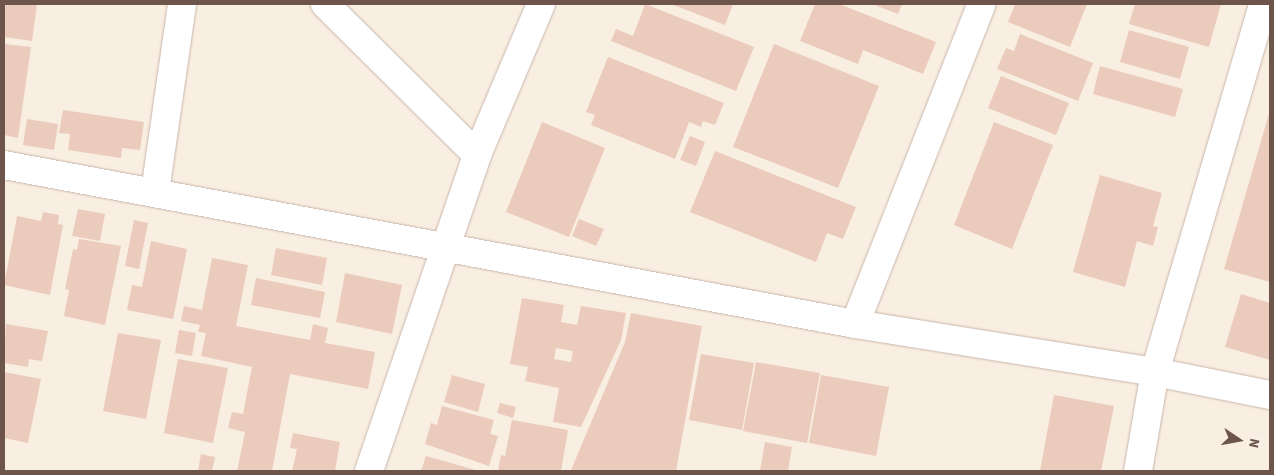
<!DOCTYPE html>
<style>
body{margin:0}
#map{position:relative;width:1274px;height:475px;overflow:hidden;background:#f9eee2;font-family:"Source Sans 3",sans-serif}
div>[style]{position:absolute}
.building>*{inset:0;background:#ebcbbc}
.roads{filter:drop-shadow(0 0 1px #c8b5aa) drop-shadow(0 0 1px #c8b5aa)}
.minor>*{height:28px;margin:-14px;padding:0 14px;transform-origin:14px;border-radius:14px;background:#fff}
span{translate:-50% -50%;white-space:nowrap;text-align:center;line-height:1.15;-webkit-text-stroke:4px #fcf2e7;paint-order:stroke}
.frame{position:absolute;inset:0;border:5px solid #6d554b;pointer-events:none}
.north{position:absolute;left:1214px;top:415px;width:50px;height:50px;-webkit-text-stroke:4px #fcf2e7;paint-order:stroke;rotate:102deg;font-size:14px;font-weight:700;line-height:20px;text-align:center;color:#6d554b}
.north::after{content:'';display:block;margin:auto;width:18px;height:22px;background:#6d554b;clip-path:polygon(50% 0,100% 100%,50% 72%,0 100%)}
</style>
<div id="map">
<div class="building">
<div style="clip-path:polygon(4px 4px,37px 5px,32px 41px,4px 37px)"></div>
<div style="clip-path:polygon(645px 4px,754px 47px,736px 91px,611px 41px,616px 29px,633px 36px)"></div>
<div style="clip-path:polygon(671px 4px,733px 4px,725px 25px)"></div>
<div style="clip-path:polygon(815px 4px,839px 4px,936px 42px,923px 74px,863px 50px,858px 64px,800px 41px)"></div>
<div style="clip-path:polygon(872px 4px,902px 4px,898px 14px)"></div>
<div style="clip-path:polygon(1015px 4px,1087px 4px,1070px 47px,1008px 22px)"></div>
<div style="clip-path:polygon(1135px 4px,1221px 4px,1209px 47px,1129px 24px)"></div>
<div style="clip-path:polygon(1129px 30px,1189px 47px,1180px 79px,1120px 62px)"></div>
<div style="clip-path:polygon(1020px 34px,1093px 63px,1078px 101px,997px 69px,1006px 48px,1014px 51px)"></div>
<div style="clip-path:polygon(4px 44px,31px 47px,18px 138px,4px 135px)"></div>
<div style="clip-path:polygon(774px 44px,879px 86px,838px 188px,733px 147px)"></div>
<div style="clip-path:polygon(608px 57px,724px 103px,715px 125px,703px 121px,701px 127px,689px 122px,675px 159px,591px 125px,595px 115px,586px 112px)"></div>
<div style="clip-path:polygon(1100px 66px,1183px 89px,1175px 117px,1093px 94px)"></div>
<div style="clip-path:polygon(1001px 76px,1069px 103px,1056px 135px,988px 108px)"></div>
<div style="clip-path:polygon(63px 110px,144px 122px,140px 150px,122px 148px,121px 158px,68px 150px,70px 134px,59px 133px)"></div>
<div style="clip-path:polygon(1270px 110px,1270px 282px,1224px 269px)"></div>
<div style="clip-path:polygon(27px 119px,58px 124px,54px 150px,23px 145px)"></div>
<div style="clip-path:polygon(542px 122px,605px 148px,569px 237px,506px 212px)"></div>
<div style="clip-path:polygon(994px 122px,1053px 145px,1012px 249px,954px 225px)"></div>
<div style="clip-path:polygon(690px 136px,705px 142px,696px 166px,680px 160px)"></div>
<div style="clip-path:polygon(715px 151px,856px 207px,843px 239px,827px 233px,816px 262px,690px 212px)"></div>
<div style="clip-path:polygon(1100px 175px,1162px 193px,1153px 226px,1158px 227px,1153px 246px,1137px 241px,1125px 287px,1073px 272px)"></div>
<div style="clip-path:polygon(78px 209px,105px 214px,100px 241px,72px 236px)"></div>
<div style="clip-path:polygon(43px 212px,59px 215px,58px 224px,63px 225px,50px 295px,4px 285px,17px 216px,41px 221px)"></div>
<div style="clip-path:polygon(579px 219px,604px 229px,596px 246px,572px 236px)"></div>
<div style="clip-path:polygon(134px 220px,148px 223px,139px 269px,125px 266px)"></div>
<div style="clip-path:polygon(79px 239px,121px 246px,105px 325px,64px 316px,69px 290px,65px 289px,73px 249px,77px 250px)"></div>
<div style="clip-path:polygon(151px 241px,187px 249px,173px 319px,127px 310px,132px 285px,142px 287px)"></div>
<div style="clip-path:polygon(276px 248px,327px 258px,322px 285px,271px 275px)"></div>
<div style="clip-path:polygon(212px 258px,248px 265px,236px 326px,310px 340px,313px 324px,328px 328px,325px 343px,375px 352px,368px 389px,290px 374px,272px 471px,237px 471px,245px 432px,228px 428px,232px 412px,243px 414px,252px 367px,201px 356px,206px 333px,198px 332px,200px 325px,181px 321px,184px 306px,202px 310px)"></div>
<div style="clip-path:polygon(345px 273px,402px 285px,392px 334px,336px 322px)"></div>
<div style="clip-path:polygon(256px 278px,325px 292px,320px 318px,251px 305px)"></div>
<div style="clip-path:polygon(1241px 294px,1270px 303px,1270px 360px,1225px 347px)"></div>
<div style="clip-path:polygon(evenodd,522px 298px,564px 305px,561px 322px,577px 325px,581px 306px,626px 313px,621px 340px,581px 427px,553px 422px,559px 388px,525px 381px,528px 367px,510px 364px,522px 298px,556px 348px,573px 351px,571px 362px,554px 359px,556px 348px)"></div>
<div style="clip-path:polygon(631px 313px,702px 326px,676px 471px,571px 470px,625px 342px)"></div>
<div style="clip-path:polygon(6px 324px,48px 331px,42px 361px,29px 359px,28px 367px,4px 363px)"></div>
<div style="clip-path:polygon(179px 330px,196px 333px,192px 356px,175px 353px)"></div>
<div style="clip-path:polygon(118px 333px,161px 340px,146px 419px,103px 411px)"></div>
<div style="clip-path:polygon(701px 354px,754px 363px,742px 430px,689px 420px)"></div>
<div style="clip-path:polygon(178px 359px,228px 368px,213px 443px,164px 433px)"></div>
<div style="clip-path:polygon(756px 362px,820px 373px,807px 443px,743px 431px)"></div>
<div style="clip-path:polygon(4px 372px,41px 379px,28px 443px,4px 438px)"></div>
<div style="clip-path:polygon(452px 375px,485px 384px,478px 412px,444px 402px)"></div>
<div style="clip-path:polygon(821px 375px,889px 387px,876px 456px,809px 443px)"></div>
<div style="clip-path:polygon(1054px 395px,1114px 406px,1101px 471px,1040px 471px)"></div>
<div style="clip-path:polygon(500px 403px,516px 407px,513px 418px,497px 413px)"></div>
<div style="clip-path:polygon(442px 406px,494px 420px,490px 434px,498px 436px,489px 466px,425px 444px,431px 423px,437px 425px)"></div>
<div style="clip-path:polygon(512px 420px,568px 430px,561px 471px,498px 471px,501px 455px,505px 456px)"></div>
<div style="clip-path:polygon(293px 433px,340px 442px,335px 471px,292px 471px,297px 449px,290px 448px)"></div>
<div style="clip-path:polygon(765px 442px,792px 447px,788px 471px,760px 471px)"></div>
<div style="clip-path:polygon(201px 454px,215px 457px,212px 471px,198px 471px)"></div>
<div style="clip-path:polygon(426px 456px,479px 471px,421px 471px)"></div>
</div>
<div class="roads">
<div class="minor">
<div style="left:325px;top:4px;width:214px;rotate:44.8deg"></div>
<div style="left:4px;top:165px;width:866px;rotate:10.58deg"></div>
<div style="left:855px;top:324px;width:304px;rotate:9.1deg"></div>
<div style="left:1155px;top:372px;width:117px;rotate:11.3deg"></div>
<div style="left:155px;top:192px;width:190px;rotate:-81.8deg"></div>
<div style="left:855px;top:324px;width:344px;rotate:-68.4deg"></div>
<div style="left:369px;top:471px;width:334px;rotate:-71.1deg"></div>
<div style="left:477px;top:155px;width:164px;rotate:-67deg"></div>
<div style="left:1138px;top:471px;width:100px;rotate:-80.3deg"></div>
<div style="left:1155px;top:372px;width:384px;rotate:-73.6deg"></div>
</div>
</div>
<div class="frame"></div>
<div class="north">N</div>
</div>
